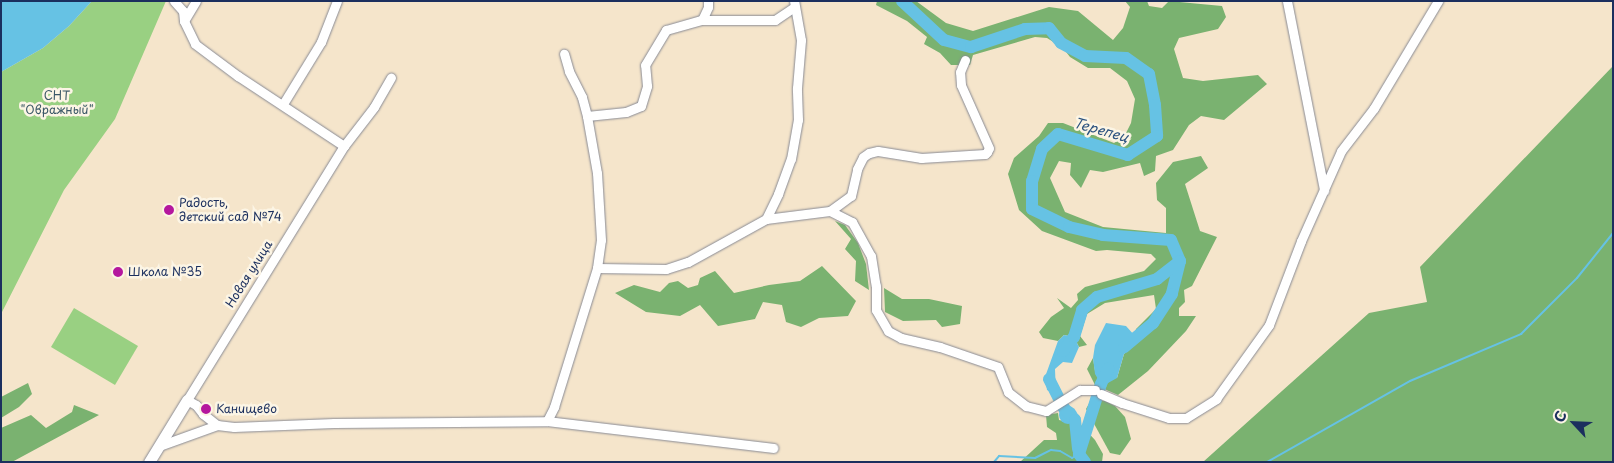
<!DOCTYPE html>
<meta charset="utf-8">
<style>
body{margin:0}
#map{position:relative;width:1614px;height:463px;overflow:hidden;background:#f5e5cb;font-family:"Playpen Sans",sans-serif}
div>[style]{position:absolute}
.green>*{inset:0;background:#99d082}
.forest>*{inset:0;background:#7ab270}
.water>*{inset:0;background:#66c2e4}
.round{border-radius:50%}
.stream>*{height:2px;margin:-1px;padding:0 1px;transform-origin:1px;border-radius:1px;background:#66c2e4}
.river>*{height:12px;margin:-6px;padding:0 6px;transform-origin:6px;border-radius:6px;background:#66c2e4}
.roads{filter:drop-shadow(0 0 1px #888a94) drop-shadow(0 0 1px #888a94)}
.street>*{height:9px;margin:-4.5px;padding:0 4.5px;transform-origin:4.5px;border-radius:4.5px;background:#fff}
.secondary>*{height:11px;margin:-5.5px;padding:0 5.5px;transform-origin:5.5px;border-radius:5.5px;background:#fff}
.dots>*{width:14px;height:14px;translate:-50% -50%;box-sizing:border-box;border:2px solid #fcf5e5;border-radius:50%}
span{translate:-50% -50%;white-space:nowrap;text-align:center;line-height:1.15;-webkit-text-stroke:5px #fcf5e5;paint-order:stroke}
.park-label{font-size:12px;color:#3a5767}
.poi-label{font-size:12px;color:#1b2f5e}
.left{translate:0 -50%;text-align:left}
.street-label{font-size:12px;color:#1b2f5e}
.water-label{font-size:14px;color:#2e5480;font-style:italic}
.frame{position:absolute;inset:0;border:2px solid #1b2f5e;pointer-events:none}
.north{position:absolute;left:1549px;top:398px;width:50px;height:50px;-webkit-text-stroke:4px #fcf5e5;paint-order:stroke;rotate:295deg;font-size:14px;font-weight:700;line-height:20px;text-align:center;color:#1b2f5e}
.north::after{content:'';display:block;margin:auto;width:18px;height:22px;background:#1b2f5e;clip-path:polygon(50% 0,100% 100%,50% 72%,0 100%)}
</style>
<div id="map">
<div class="green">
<div style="clip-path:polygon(92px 1px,166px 1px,115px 119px,64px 190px,1px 314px,1px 72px,43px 48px,69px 26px)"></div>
<div style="clip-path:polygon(74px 308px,138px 346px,115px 385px,51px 347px)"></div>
</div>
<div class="forest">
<div style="clip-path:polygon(877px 1px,916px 1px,946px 23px,973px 31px,1049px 7px,1078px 11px,1113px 40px,1123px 28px,1130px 7px,1125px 1px,1147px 1px,1149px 6px,1162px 8px,1169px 1px,1222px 6px,1226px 17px,1218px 29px,1179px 38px,1174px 49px,1183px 78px,1203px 81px,1258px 75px,1267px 84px,1224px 120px,1201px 116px,1189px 125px,1173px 150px,1156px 156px,1155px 171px,1144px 176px,1140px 163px,1103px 172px,1090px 170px,1081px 188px,1070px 175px,1071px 163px,1059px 161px,1050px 178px,1065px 212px,1103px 227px,1166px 233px,1166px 208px,1157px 200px,1156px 183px,1173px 162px,1201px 156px,1208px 168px,1185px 184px,1200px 231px,1217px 237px,1192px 286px,1184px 290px,1185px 302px,1179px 308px,1179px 316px,1196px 316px,1186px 331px,1148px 371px,1118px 395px,1095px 385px,1087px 369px,1093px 358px,1095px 371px,1117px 378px,1124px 354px,1133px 345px,1136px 329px,1156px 309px,1154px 295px,1105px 303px,1087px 314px,1080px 336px,1087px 345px,1079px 347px,1074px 337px,1064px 335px,1058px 341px,1043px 338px,1039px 332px,1051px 317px,1064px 308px,1057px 298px,1071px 308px,1078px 300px,1077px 294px,1085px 287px,1144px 271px,1156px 259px,1151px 254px,1107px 250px,1096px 251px,1042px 231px,1019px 210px,1008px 174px,1014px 158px,1039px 136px,1048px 123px,1063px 123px,1114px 143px,1124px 137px,1131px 123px,1135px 99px,1127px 81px,1110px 68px,1088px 68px,1070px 57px,1063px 48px,1047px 38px,1035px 37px,973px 55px,970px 65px,951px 65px,940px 53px,924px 44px,927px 37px,907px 21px,876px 5px)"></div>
<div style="clip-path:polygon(1613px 66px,1613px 462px,1203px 462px,1369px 313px,1427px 302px,1420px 267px)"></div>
<div style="clip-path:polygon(835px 221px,845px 225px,858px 243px,866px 264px,869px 290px,855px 281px,856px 261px,845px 249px,851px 239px)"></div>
<div style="clip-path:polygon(822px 266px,856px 301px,848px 316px,819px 318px,801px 327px,786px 322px,782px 305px,763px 302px,755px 319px,718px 326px,700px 305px,680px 316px,646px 312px,615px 293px,634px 285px,660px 292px,669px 283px,678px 281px,688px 288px,698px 285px,700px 278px,715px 271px,734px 293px,769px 285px,800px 281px)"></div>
<div style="clip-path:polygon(884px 288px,902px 299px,929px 299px,962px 306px,960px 324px,942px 327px,936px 320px,903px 321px,885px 312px)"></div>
<div style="clip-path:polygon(28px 383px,32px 394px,19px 407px,1px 418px,1px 397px)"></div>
<div style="clip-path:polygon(1091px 400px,1105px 401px,1115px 406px,1125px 417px,1131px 439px,1120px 455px,1110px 453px,1086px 409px)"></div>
<div style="clip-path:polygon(74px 405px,99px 415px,12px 462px,1px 462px,1px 428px,31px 415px,46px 428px,72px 412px)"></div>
<div style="clip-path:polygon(1058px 413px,1059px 420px,1081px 425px,1095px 440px,1103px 454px,1102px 462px,1020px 462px,1044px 440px,1057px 440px,1056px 433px,1047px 427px,1046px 415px)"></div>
</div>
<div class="water">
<div style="clip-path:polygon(1px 1px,92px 1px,69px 26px,43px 48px,1px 72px)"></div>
<div style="clip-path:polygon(1106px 323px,1126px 326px,1135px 336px,1134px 345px,1124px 354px,1117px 378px,1108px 383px,1101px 384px,1095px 374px,1093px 358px,1095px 345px)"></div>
<div style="clip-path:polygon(1064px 335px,1074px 337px,1079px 347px,1072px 363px,1063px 362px,1055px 369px,1056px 395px,1047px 390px,1045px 377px,1058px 341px)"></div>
<div class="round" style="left:1059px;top:406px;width:18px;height:18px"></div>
</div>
<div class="stream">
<div style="left:994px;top:462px;width:8px;rotate:-50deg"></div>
<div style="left:999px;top:456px;width:36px;rotate:3deg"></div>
<div style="left:1035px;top:458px;width:18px;rotate:-27deg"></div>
<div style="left:1051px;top:450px;width:9px;rotate:6deg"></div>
<div style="left:1060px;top:451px;width:14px;rotate:30deg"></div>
<div style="left:1072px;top:458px;width:8px;rotate:-30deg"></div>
<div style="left:1267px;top:462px;width:164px;rotate:-29.5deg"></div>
<div style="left:1410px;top:381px;width:121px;rotate:-22.9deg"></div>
<div style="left:1521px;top:334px;width:79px;rotate:-45deg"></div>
<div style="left:1577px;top:278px;width:58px;rotate:-51.3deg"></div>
</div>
<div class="river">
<div style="left:902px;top:1px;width:57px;rotate:42.9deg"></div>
<div style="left:944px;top:40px;width:28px;rotate:15deg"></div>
<div style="left:971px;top:47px;width:57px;rotate:-18.4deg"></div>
<div style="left:1025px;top:29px;width:24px;rotate:-2deg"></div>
<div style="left:1049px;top:28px;width:19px;rotate:51deg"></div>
<div style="left:1061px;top:43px;width:27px;rotate:28deg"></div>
<div style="left:1085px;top:56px;width:41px;rotate:2.8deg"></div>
<div style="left:1126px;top:58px;width:28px;rotate:35deg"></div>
<div style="left:1149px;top:74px;width:32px;rotate:79deg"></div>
<div style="left:1155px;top:105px;width:31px;rotate:86deg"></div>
<div style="left:1157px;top:136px;width:35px;rotate:147deg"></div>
<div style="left:1128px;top:155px;width:73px;rotate:-163.3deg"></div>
<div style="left:1058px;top:134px;width:22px;rotate:137deg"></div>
<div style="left:1042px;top:149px;width:34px;rotate:107deg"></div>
<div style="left:1032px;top:181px;width:28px;rotate:90deg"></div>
<div style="left:1032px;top:209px;width:41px;rotate:25.9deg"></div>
<div style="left:1069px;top:227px;width:35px;rotate:13deg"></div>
<div style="left:1103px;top:235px;width:68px;rotate:4.2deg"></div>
<div style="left:1171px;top:240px;width:23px;rotate:67deg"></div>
<div style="left:1180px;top:261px;width:34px;rotate:104deg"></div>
<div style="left:1172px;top:294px;width:35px;rotate:123deg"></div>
<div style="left:1153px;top:323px;width:38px;rotate:140deg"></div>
<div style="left:1063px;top:351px;width:18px;rotate:-52deg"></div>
<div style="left:1074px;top:337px;width:28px;rotate:-73deg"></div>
<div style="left:1082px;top:310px;width:20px;rotate:-41deg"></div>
<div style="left:1097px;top:297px;width:63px;rotate:-16.7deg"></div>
<div style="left:1157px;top:279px;width:29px;rotate:-38deg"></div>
<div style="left:1049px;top:379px;width:33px;rotate:63deg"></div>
<div style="left:1064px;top:408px;width:16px;rotate:47deg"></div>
<div style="left:1075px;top:420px;width:29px;rotate:84deg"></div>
<div style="left:1085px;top:462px;width:10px;rotate:-127deg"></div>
<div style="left:1079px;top:454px;width:73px;rotate:-72.6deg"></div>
<div style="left:1101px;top:384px;width:17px;rotate:-65deg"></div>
</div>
<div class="roads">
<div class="street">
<div style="left:174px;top:1px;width:13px;rotate:48deg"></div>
<div style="left:183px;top:11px;width:10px;rotate:84deg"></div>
<div style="left:184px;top:21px;width:25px;rotate:64deg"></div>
<div style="left:195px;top:44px;width:54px;rotate:36.7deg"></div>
<div style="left:238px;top:76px;width:127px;rotate:33.4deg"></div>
<div style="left:1287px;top:1px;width:193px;rotate:78.9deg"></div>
<div style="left:702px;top:20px;width:14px;rotate:-65deg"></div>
<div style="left:708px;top:7px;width:6px;rotate:-90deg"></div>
<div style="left:184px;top:21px;width:23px;rotate:-59deg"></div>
<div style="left:283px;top:104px;width:73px;rotate:-58.5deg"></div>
<div style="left:321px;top:42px;width:44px;rotate:-68.7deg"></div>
<div style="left:587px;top:116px;width:39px;rotate:-6deg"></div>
<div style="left:626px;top:112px;width:16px;rotate:-22deg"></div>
<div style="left:641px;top:106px;width:21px;rotate:-73deg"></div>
<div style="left:647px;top:86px;width:21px;rotate:-95deg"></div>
<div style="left:645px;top:65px;width:41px;rotate:-59deg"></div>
<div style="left:666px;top:30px;width:37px;rotate:-16deg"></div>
<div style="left:702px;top:20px;width:73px"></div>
<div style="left:775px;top:20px;width:23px;rotate:-34deg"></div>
<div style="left:830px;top:211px;width:26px;rotate:-36deg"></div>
<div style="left:851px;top:196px;width:28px;rotate:-77deg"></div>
<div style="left:857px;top:169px;width:13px;rotate:-63deg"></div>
<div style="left:863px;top:157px;width:7px;rotate:-34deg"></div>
<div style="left:869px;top:153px;width:9px;rotate:-13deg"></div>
<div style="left:878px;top:151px;width:44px;rotate:9.2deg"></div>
<div style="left:921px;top:158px;width:64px;rotate:-3.6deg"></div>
<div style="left:985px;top:154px;width:3px;rotate:-45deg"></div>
<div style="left:987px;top:152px;width:4px;rotate:-63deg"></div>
<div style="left:989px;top:148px;width:69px;rotate:-114deg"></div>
<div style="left:961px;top:85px;width:13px;rotate:-94deg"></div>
<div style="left:960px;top:72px;width:13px;rotate:-67deg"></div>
<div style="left:766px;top:219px;width:28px;rotate:-64deg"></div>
<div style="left:778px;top:194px;width:37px;rotate:-70deg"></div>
<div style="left:791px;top:159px;width:40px;rotate:-80deg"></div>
<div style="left:798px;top:120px;width:32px;rotate:-92deg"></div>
<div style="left:797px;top:88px;width:48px;rotate:-85.2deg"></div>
<div style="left:801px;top:40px;width:40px;rotate:-100deg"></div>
<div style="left:597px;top:268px;width:69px;rotate:0.8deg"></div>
<div style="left:666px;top:269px;width:23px;rotate:-18deg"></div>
<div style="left:688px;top:262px;width:89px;rotate:-28.9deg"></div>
<div style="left:766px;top:219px;width:64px;rotate:-7.1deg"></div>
<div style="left:830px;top:211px;width:25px;rotate:27deg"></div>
<div style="left:852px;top:222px;width:39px;rotate:61deg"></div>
<div style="left:871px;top:256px;width:30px;rotate:81deg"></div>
<div style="left:876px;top:286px;width:24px;rotate:90deg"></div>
<div style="left:876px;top:310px;width:24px;rotate:60deg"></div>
<div style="left:888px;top:331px;width:15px;rotate:28deg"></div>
<div style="left:901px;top:338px;width:40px;rotate:13deg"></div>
<div style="left:940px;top:347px;width:61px;rotate:19deg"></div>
<div style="left:998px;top:367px;width:27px;rotate:68deg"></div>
<div style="left:1008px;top:392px;width:23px;rotate:38deg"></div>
<div style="left:1026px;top:406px;width:21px;rotate:14deg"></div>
<div style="left:1046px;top:411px;width:40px;rotate:-32deg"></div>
<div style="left:1080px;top:390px;width:15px"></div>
<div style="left:1101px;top:394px;width:23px;rotate:23deg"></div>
<div style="left:1122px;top:403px;width:49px;rotate:17.7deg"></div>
<div style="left:1169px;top:418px;width:17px"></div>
<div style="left:1186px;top:418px;width:36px;rotate:-32deg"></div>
<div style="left:1216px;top:399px;width:91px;rotate:-54.4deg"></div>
<div style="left:1269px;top:325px;width:90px;rotate:-69.1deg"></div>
<div style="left:1301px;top:241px;width:98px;rotate:-66deg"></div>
<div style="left:1341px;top:151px;width:54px;rotate:-52.5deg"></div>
<div style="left:1374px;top:108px;width:125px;rotate:-59.1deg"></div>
<div style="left:547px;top:421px;width:228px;rotate:6.8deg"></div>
<div style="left:217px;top:425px;width:18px;rotate:-142deg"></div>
<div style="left:203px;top:414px;width:11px;rotate:-128deg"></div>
<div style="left:196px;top:405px;width:10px;rotate:-151deg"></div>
<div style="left:187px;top:400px;width:299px;rotate:-58.3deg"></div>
<div style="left:344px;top:146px;width:49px;rotate:-52.4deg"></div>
<div style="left:374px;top:107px;width:34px;rotate:-60deg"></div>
<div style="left:159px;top:446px;width:62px;rotate:-19.9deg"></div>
<div style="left:217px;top:425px;width:17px;rotate:7deg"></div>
<div style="left:234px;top:427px;width:100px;rotate:-2.3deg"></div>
<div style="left:334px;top:423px;width:213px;rotate:-0.5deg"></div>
<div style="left:547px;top:421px;width:16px;rotate:-63deg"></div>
<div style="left:554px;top:407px;width:145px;rotate:-72.8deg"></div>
<div style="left:597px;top:268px;width:28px;rotate:-82deg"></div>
<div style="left:601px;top:240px;width:67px;rotate:-93.4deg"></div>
<div style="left:597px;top:173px;width:58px;rotate:-100deg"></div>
<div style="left:587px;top:116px;width:20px;rotate:-105deg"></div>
<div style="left:582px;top:97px;width:29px;rotate:-117deg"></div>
<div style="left:569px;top:71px;width:18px;rotate:-106deg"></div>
</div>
<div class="secondary">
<div style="left:149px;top:462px;width:73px;rotate:-58.5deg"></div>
</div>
</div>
<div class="dots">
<div style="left:169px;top:210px;background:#b5179e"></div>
<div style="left:118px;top:272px;background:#b5179e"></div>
<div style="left:206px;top:409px;background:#b5179e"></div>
</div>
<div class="park-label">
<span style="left:57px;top:103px">СНТ<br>"Овражный"</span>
</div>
<div class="poi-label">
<span class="left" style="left:179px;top:210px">Радость,<br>детский сад №74</span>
<span class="left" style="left:128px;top:272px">Школа №35</span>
<span class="left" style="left:216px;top:409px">Канищево</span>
</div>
<div class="street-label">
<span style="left:249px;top:274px;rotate:-58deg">Новая улица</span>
</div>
<div class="water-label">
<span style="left:1101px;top:130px;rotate:16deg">Терепец</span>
</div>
<div class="frame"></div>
<div class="north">С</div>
</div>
